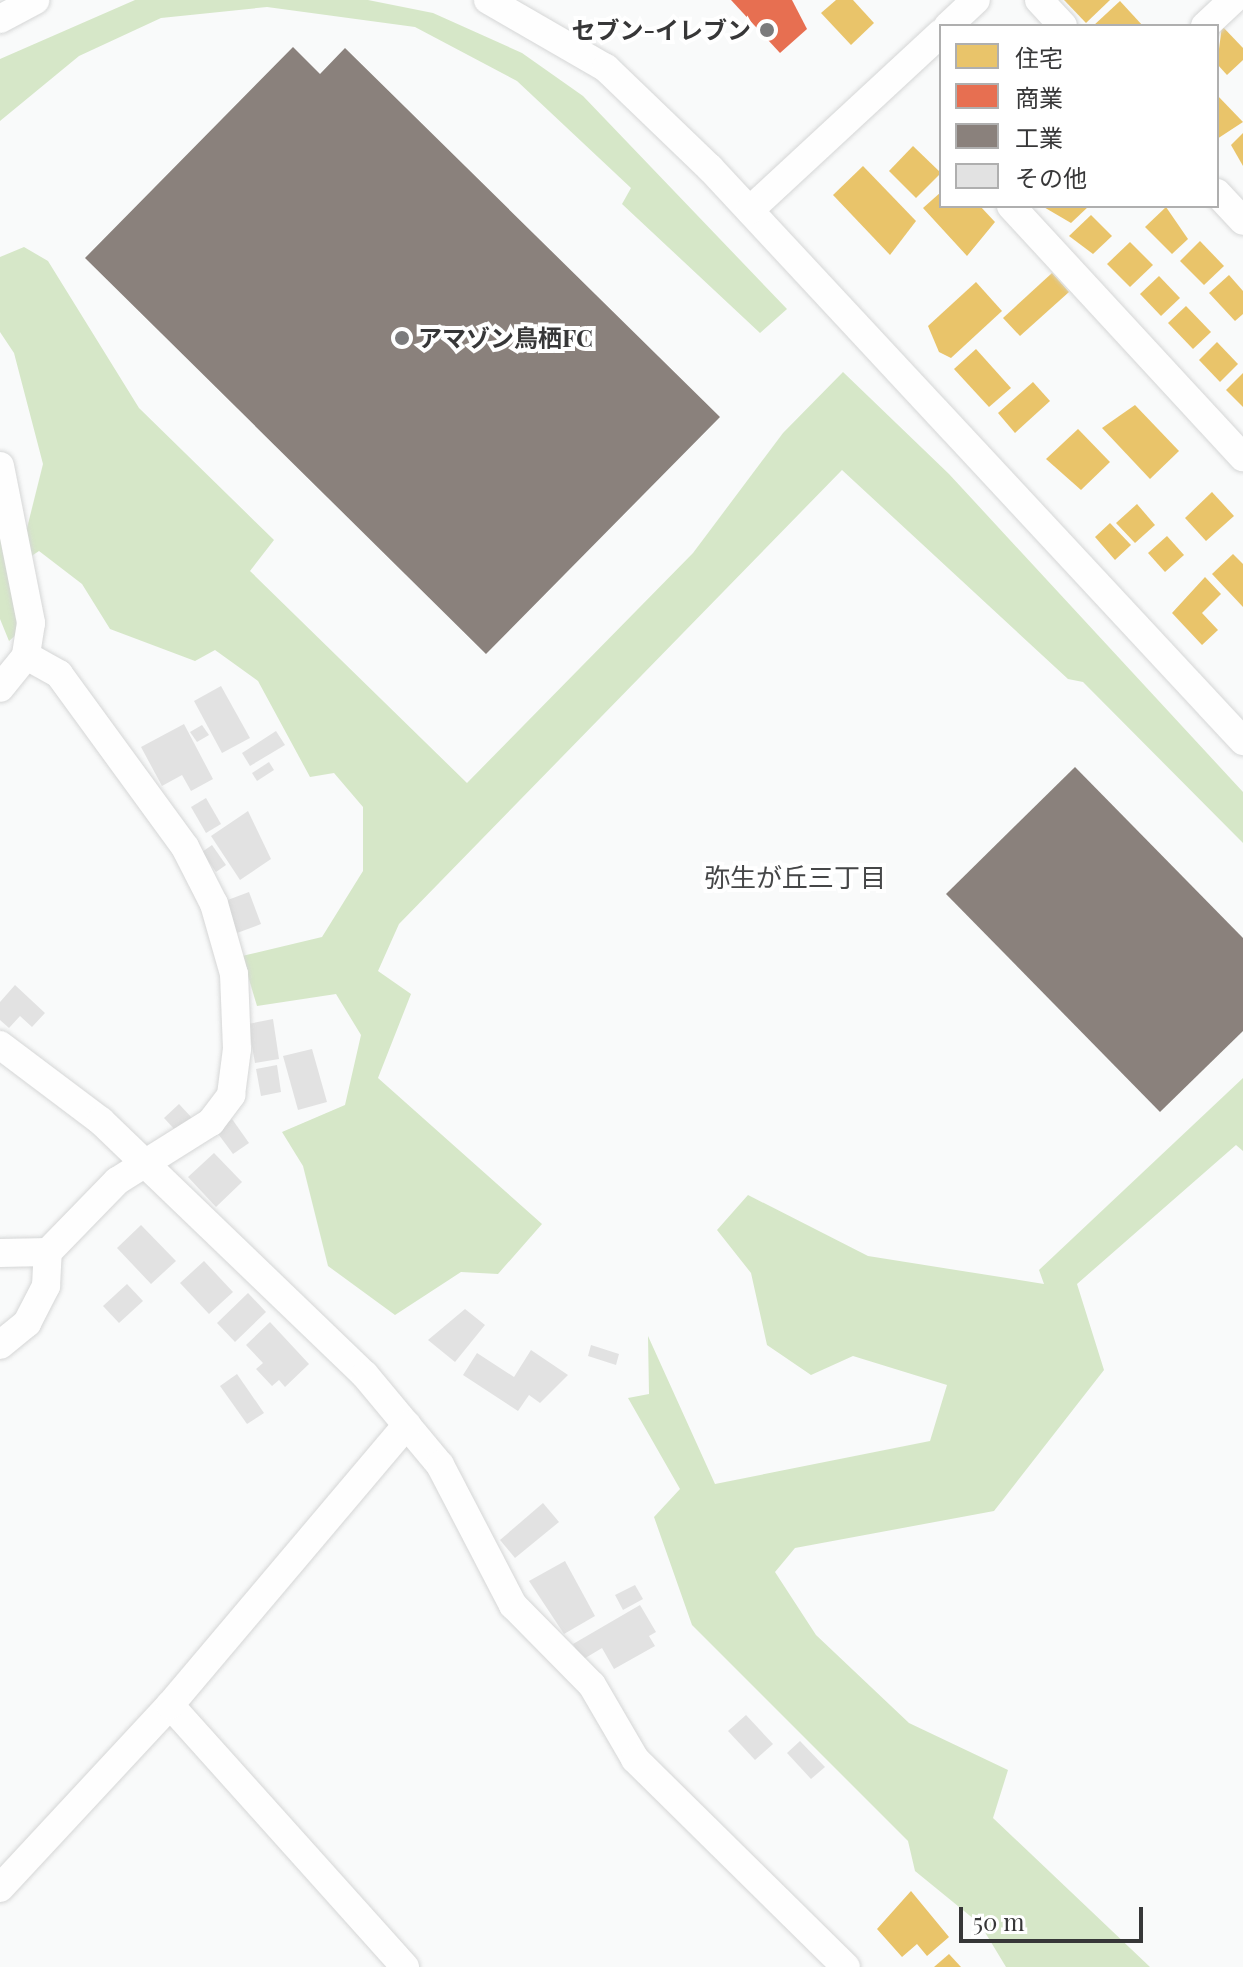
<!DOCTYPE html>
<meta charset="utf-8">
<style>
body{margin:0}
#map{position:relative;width:1243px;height:1967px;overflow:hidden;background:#f9fafa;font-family:"Playfair Display","Noto Sans JP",serif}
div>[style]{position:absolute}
.green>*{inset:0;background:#d6e7c8}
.homes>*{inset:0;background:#e9c46a}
.shops>*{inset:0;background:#e76f51}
.industry>*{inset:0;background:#8a817c}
.building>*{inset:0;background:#e2e2e2}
.roads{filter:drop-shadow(0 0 2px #d5d6d6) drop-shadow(0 0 2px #d5d6d6)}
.minor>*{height:28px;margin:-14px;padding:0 14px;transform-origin:14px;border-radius:14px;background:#fefefe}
.dots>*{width:22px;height:22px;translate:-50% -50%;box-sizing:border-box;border:4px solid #fff;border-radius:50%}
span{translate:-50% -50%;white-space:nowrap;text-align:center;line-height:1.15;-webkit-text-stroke:8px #fff;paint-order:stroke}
.poi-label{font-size:24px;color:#373738;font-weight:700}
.right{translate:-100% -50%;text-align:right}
.left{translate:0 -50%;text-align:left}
.neighbourhood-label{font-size:26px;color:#454647}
.legend{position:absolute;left:939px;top:24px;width:280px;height:184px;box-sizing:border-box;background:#fff;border:2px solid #afafaf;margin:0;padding:10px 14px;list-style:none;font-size:24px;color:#373738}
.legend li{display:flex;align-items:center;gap:16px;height:40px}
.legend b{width:40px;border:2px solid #afafaf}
.scale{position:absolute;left:959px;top:1907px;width:184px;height:36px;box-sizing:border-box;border:4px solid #373738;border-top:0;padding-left:10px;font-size:24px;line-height:28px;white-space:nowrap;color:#373738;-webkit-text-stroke:6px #fff;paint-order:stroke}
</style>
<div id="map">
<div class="green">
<div style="clip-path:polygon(135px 0,368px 0,433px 13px,522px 53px,583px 96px,787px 309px,760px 333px,622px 204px,631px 188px,517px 81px,415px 27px,267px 7px,161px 18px,79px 56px,0 121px,0 59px)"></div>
<div style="clip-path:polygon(24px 247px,48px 261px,139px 408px,274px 540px,250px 571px,467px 783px,693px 553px,783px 433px,843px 372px,949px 474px,1243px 792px,1243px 843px,1083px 682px,1068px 679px,842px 470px,399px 924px,378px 971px,411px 994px,378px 1078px,542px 1224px,498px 1274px,461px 1272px,395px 1315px,328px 1266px,303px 1166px,282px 1132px,345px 1105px,361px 1035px,336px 994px,257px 1006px,242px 956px,322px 937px,363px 871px,363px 807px,334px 773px,310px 777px,258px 681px,215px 650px,195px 661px,110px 629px,82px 584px,39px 551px,18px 565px,25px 627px,9px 641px,0 619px,0 533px,27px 528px,43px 464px,14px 353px,0 332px,0 257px)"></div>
<div style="clip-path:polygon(1243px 1078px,1243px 1151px,1236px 1145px,1077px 1284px,1104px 1370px,994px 1511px,795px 1548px,775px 1572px,816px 1635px,909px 1723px,1008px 1770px,993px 1818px,1150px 1967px,1006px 1967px,980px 1924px,915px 1871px,908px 1841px,692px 1625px,654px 1517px,680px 1489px,628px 1398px,649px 1394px,648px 1336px,715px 1484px,930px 1441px,947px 1385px,853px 1356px,811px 1375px,767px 1345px,751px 1273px,717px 1230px,748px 1195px,868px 1256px,1044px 1284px,1039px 1270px)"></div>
</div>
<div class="homes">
<div style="clip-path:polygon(836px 0,853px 0,874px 23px,851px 45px,821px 13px)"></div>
<div style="clip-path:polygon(1064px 0,1110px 0,1086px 23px)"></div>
<div style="clip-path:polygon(1120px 1px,1143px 26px,1093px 26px)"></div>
<div style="clip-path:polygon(1222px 26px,1243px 48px,1243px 60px,1227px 75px,1217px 64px)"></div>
<div style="clip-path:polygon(1217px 95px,1243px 122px,1217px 139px)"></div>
<div style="clip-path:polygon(1243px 133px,1243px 166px,1231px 145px)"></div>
<div style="clip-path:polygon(913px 146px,941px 173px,916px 198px,889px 171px)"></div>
<div style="clip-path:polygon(863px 166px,916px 221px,890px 255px,833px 195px)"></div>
<div style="clip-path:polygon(941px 192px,941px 206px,980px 206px,995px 222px,967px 256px,923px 208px)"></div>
<div style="clip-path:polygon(1042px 206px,1089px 206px,1071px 223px)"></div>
<div style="clip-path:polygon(1166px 207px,1188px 239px,1172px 254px,1145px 227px)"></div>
<div style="clip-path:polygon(1091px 215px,1112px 236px,1093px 254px,1069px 236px)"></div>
<div style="clip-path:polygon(1200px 241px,1224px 266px,1204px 285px,1180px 261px)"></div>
<div style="clip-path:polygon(1130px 242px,1153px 265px,1130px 287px,1107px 264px)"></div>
<div style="clip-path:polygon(1052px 273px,1069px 292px,1020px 336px,1003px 318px)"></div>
<div style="clip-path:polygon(1229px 275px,1243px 291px,1243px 314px,1235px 321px,1209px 293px)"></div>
<div style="clip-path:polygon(1159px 276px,1180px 298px,1161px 316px,1140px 294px)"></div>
<div style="clip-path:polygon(976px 282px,1002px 311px,951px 358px,939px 352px,928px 326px)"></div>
<div style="clip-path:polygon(1186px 306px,1211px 332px,1193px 349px,1168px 323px)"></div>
<div style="clip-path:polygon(1217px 342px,1238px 364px,1220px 382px,1199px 360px)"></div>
<div style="clip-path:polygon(976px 349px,1011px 388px,989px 407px,954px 369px)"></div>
<div style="clip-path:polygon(1243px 373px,1243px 407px,1226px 390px)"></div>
<div style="clip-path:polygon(1033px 382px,1050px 401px,1015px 433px,998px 413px)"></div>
<div style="clip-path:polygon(1135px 405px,1179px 451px,1150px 479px,1102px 428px)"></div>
<div style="clip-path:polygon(1078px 429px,1110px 462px,1081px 490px,1046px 459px)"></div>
<div style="clip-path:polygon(1212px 492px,1234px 516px,1206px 541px,1185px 518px)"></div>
<div style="clip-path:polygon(1137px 504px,1155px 525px,1135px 543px,1116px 523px)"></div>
<div style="clip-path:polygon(1110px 523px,1131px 545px,1115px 560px,1095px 537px)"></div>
<div style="clip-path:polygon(1167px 536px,1184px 555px,1165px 572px,1148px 553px)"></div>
<div style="clip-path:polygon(1233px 554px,1243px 564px,1243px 607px,1212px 574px)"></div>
<div style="clip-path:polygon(1205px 577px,1221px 594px,1202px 613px,1218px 630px,1202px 645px,1172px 613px)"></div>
<div style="clip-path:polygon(911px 1891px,949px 1937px,927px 1956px,917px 1944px,902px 1957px,877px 1929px)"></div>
<div style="clip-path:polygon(949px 1954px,961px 1967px,934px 1967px)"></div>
</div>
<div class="shops">
<div style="clip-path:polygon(731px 0,792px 0,807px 29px,780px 53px)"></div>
</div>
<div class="industry">
<div style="clip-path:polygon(293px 47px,320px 74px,345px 48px,720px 417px,486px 654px,85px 258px)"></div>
<div style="clip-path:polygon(1075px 767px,1243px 938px,1243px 1031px,1160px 1112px,946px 894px)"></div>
</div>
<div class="building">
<div style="clip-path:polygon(221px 686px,250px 738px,222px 753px,194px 701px)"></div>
<div style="clip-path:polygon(184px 724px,213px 779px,191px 791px,182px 775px,162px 786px,141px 747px)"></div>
<div style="clip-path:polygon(202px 725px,209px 735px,197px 742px,190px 732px)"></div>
<div style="clip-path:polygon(276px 731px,285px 745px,250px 766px,242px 753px)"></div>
<div style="clip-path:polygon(269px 762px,274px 770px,257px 781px,252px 773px)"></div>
<div style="clip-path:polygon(206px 798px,221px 824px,206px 833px,191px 807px)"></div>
<div style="clip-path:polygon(248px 811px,271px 859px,240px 880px,211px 836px)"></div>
<div style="clip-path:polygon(212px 845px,226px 865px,216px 872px,202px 852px)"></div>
<div style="clip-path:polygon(249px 892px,261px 924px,237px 933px,225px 901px)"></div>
<div style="clip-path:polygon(15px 985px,45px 1013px,32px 1027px,20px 1016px,9px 1028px,0 1020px,0 1002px)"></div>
<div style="clip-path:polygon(273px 1019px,279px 1059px,255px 1063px,248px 1024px)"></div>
<div style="clip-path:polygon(312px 1049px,327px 1102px,298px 1110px,283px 1056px)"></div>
<div style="clip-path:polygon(277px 1065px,281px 1092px,261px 1096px,256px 1069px)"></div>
<div style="clip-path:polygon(179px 1104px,192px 1118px,177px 1132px,164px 1118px)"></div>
<div style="clip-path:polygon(232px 1119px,249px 1143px,233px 1154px,216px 1131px)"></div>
<div style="clip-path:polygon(214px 1153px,242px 1182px,216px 1207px,188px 1177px)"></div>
<div style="clip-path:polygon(141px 1225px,176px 1261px,151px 1284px,117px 1248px)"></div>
<div style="clip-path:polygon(204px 1261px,233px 1292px,209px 1314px,180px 1283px)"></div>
<div style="clip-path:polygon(127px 1284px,143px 1301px,119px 1323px,103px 1306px)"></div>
<div style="clip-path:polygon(248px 1293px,266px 1312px,235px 1342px,217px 1323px)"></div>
<div style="clip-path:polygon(465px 1309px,485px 1325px,455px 1362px,428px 1340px)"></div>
<div style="clip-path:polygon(270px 1322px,309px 1364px,285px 1387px,279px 1380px,272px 1386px,256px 1369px,263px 1363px,246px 1345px)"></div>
<div style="clip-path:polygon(591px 1345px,619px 1354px,616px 1365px,588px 1356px)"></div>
<div style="clip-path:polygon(531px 1350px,568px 1375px,540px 1403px,529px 1395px,518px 1411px,463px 1375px,477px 1353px,514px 1377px)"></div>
<div style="clip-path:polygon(237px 1374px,264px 1413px,247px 1424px,220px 1386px)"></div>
<div style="clip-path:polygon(543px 1503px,559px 1522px,515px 1558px,500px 1540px)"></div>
<div style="clip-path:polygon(565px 1561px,595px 1616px,564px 1634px,529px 1581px)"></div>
<div style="clip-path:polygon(635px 1585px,643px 1599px,623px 1610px,615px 1595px)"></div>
<div style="clip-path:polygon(640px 1605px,656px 1632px,649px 1636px,655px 1646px,614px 1669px,602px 1648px,582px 1660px,573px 1644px)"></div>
<div style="clip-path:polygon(746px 1715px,773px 1744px,755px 1760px,728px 1731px)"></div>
<div style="clip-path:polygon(800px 1741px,825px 1767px,811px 1779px,787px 1753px)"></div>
</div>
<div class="roads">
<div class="minor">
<div style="left:488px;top:0;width:136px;rotate:30deg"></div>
<div style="left:606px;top:68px;width:144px;rotate:43.9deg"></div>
<div style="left:710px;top:168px;width:783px;rotate:47.07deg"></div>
<div style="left:1039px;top:0;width:35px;rotate:47deg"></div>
<div style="left:0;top:19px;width:40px;rotate:-28deg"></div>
<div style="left:948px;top:26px;width:38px;rotate:-43deg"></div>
<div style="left:1205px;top:26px;width:38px;rotate:-43deg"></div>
<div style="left:1217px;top:193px;width:38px;rotate:47deg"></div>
<div style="left:1011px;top:206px;width:342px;rotate:47.3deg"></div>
<div style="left:750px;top:210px;width:260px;rotate:-42.8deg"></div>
<div style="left:0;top:466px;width:160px;rotate:78.8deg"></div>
<div style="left:31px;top:623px;width:33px;rotate:99deg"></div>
<div style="left:26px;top:656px;width:41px;rotate:129.1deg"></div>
<div style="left:0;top:1045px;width:126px;rotate:37deg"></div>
<div style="left:101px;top:1121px;width:366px;rotate:43.9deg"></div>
<div style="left:365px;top:1375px;width:117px;rotate:50.2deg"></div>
<div style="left:440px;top:1465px;width:158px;rotate:62.5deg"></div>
<div style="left:513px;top:1605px;width:112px;rotate:45.4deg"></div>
<div style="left:592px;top:1685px;width:86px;rotate:59.8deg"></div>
<div style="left:635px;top:1759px;width:296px;rotate:44.6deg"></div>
<div style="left:0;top:1253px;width:48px;rotate:-1.2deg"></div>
<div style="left:48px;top:1252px;width:99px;rotate:-45.8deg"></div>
<div style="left:117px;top:1181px;width:111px;rotate:-32.1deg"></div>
<div style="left:211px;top:1122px;width:34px;rotate:-53deg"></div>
<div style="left:231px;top:1095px;width:46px;rotate:-82.6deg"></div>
<div style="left:237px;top:1049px;width:75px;rotate:-92.3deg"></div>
<div style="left:234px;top:974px;width:73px;rotate:-105.9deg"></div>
<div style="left:214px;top:904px;width:64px;rotate:-117deg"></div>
<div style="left:185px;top:847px;width:214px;rotate:-126.1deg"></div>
<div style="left:59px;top:674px;width:38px;rotate:-151deg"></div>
<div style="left:0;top:1345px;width:35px;rotate:-39deg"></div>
<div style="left:27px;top:1323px;width:42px;rotate:-62.8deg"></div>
<div style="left:46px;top:1286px;width:34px;rotate:-87deg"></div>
<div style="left:170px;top:1705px;width:352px;rotate:48.1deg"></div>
<div style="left:0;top:1888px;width:250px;rotate:-47.1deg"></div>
<div style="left:170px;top:1705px;width:367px;rotate:-49.8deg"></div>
</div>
</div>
<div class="dots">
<div style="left:767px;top:30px;background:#7b7b7c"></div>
<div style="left:402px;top:338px;background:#7b7b7c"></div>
</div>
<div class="poi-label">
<span class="right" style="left:751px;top:30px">セブン-イレブン</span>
<span class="left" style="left:418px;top:338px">アマゾン鳥栖FC</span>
</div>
<div class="neighbourhood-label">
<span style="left:795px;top:877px">弥生が丘三丁目</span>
</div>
<ul class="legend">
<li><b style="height:22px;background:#e9c46a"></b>住宅</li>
<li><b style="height:22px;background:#e76f51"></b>商業</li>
<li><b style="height:22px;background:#8a817c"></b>工業</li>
<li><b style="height:22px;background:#e2e2e2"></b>その他</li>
</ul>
<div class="scale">50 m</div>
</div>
